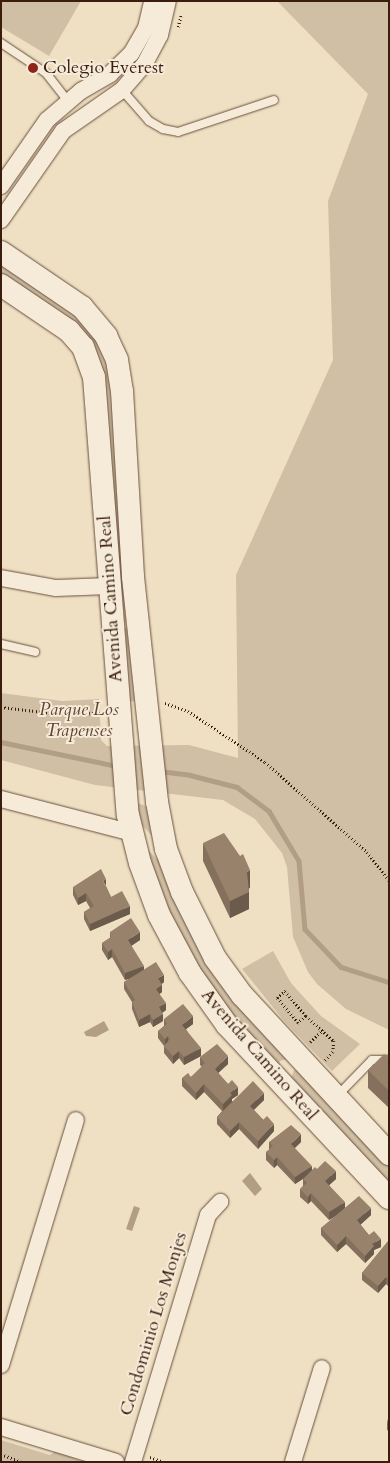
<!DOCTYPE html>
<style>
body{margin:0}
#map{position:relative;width:390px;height:1463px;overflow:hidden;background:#efe0c3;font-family:Cardo,serif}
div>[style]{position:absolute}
.green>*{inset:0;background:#d0bfa4}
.water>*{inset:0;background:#b29e85}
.stream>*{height:4.5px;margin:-2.25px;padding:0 2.25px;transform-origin:2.25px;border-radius:2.25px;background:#b29e85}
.path>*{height:2.5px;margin-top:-1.25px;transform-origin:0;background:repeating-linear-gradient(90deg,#3b1d0e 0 1px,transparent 0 3.5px)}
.roads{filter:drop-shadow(0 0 1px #684e3b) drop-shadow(0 0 1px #684e3b)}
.lane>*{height:8px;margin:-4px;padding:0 4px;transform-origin:4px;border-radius:4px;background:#f5ebd8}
.street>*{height:16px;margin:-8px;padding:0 8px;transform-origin:8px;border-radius:8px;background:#f5ebd8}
.secondary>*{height:22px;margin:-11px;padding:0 11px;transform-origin:11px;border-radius:11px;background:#f5ebd8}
.wall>*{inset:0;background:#84705d}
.shaded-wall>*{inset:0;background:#6b5b4c}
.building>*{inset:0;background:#99826c}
.dots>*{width:14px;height:14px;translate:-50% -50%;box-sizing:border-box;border:2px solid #f5ebd8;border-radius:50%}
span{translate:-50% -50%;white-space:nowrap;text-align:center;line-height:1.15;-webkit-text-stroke:4px #f5ebd8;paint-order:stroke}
.poi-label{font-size:18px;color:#3b1d0e}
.left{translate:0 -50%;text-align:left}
.street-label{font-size:18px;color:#3b1d0e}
.park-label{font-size:18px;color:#604634;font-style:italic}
.frame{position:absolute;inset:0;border:2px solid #3b1d0e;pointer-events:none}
</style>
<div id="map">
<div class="green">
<div style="clip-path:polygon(1px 1px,81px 1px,49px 56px,1px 27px)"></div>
<div style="clip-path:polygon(277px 1px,389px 1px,389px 1030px,346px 1009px,317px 984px,308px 972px,293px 937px,287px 867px,282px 853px,255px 819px,223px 800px,95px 785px,1px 760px,1px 693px,62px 701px,99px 699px,101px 740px,107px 746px,189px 745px,238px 758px,236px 575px,333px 360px,328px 201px,368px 94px)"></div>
<div style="clip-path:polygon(1px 262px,89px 326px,112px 372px,122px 572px,114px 536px,102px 377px,1px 275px)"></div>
<div style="clip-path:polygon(131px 628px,138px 701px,125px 702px,121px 629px)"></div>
<div style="clip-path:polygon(135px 802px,148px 807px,154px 838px,142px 825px)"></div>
<div style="clip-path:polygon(147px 849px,160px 862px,288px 1059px,280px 1061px,278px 1067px,218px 999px,174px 928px)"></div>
<div style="clip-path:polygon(273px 951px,291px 983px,321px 1016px,360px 1044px,332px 1071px,285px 1022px,242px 969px)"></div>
<div style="clip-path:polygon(294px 1070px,300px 1071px,389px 1166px,389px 1186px,290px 1081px)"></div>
<div style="clip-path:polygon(1px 1440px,50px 1455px,56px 1451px,83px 1462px,1px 1462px)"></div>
</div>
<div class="water">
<div style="clip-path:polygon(104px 1021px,109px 1030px,96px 1037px,86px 1036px,84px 1032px)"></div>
<div style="clip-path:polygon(250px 1173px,262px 1189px,255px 1196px,242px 1181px)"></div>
<div style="clip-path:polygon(134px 1206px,140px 1208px,132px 1231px,126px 1229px)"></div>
</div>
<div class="stream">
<div style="left:1px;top:742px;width:118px;rotate:11.7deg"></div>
<div style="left:159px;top:771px;width:31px;rotate:7deg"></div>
<div style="left:190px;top:775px;width:49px;rotate:14.3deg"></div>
<div style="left:237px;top:787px;width:40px;rotate:37deg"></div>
<div style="left:269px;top:811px;width:58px;rotate:59deg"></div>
<div style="left:299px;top:861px;width:68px;rotate:85deg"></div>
<div style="left:305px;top:929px;width:52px;rotate:46.5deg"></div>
<div style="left:341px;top:967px;width:50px;rotate:17.4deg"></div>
</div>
<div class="path">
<div style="left:178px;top:27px;width:12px;rotate:-76deg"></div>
<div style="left:165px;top:703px;width:24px;rotate:19deg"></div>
<div style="left:188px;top:711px;width:92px;rotate:33.5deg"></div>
<div style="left:265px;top:762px;width:136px;rotate:41.4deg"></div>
<div style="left:367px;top:852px;width:36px;rotate:52deg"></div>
<div style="left:1px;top:707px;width:60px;rotate:6.7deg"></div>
<div style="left:61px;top:714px;width:42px;rotate:-1.4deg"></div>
<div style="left:285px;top:991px;width:33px;rotate:50deg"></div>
<div style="left:306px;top:1016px;width:11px;rotate:139deg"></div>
<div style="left:298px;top:1023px;width:33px;rotate:-130deg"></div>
<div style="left:277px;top:998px;width:11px;rotate:-41deg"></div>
<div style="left:306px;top:1016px;width:38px;rotate:42deg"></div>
<div style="left:334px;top:1041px;width:11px;rotate:95deg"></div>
<div style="left:333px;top:1052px;width:12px;rotate:132deg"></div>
<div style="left:310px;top:1042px;width:18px;rotate:-43deg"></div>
<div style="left:1px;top:1454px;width:22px;rotate:21deg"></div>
<div style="left:150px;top:1457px;width:15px;rotate:20deg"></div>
</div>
<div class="roads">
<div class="lane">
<div style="left:1px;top:43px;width:54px;rotate:33.7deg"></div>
<div style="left:46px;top:73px;width:36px;rotate:52deg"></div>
<div style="left:122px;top:90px;width:41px;rotate:48.9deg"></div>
<div style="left:149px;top:121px;width:16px;rotate:30deg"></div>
<div style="left:163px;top:129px;width:15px;rotate:11deg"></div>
<div style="left:178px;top:132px;width:101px;rotate:-18.4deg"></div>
<div style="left:1px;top:644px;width:35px;rotate:13deg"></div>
<div style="left:337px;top:1096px;width:50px;rotate:-45.8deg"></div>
<div style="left:372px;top:1060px;width:17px"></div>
</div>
<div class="street">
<div style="left:1px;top:186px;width:80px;rotate:-55.1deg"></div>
<div style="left:47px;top:120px;width:45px;rotate:-40.5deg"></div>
<div style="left:81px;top:91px;width:34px;rotate:-30deg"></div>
<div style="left:110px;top:74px;width:29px;rotate:-44deg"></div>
<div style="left:131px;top:54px;width:30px;rotate:-60deg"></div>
<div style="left:146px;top:28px;width:28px;rotate:-77deg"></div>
<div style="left:1px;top:220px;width:108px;rotate:-55.1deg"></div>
<div style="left:63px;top:131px;width:72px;rotate:-34.8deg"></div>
<div style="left:122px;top:90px;width:33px;rotate:-49deg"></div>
<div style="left:144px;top:65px;width:34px;rotate:-62deg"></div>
<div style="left:160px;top:35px;width:35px;rotate:-77deg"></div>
<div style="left:1px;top:578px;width:56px;rotate:10.3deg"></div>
<div style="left:56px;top:588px;width:54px;rotate:-2.1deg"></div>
<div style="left:1px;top:799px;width:135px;rotate:14.5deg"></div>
<div style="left:1px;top:1365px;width:256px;rotate:-73deg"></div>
<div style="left:1px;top:1427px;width:120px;rotate:16.9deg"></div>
<div style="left:133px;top:1462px;width:258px;rotate:-73.1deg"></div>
<div style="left:208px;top:1215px;width:18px;rotate:-47deg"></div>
<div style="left:293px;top:1462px;width:98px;rotate:-72.9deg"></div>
</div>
<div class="secondary">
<div style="left:1px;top:252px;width:98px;rotate:34.2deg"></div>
<div style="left:82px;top:307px;width:38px;rotate:50deg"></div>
<div style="left:106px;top:336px;width:26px;rotate:65deg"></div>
<div style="left:117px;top:360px;width:31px;rotate:81deg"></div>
<div style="left:122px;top:391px;width:186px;rotate:86.6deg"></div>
<div style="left:133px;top:577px;width:226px;rotate:83.9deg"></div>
<div style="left:157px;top:802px;width:48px;rotate:79.2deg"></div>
<div style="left:166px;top:849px;width:46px;rotate:69.6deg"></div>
<div style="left:182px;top:892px;width:74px;rotate:63.4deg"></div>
<div style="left:215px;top:958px;width:46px;rotate:53.9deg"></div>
<div style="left:242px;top:995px;width:217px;rotate:47.2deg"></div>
<div style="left:1px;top:285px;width:82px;rotate:34.1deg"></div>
<div style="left:69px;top:331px;width:21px;rotate:49deg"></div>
<div style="left:83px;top:347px;width:32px;rotate:70deg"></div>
<div style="left:94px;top:377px;width:439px;rotate:85.6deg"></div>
<div style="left:128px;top:815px;width:49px;rotate:76deg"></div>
<div style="left:140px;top:863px;width:55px;rotate:69.9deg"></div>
<div style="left:159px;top:915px;width:66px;rotate:61.9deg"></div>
<div style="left:190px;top:973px;width:64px;rotate:54.6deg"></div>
<div style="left:227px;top:1025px;width:237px;rotate:46.9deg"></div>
</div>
</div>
<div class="wall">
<div style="clip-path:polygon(203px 843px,250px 888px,249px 888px,249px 909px,230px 918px,203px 861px)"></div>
<div style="clip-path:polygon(106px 886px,111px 897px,130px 914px,90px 931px,84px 919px,84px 912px,90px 908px,86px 901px,78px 905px,73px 895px,73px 887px)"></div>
<div style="clip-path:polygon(110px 932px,140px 940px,131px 946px,144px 970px,164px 982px,162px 984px,162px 992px,159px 994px,166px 1010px,162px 1013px,163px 1021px,153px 1027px,150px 1022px,139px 1027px,132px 1009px,132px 1002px,124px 989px,124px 982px,129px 979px,125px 980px,112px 957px,108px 960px,102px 950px,102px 943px,110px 938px)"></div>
<div style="clip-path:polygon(164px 1019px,193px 1024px,186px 1029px,201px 1056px,184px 1065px,179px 1058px,173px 1064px,164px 1053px,164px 1046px,158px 1038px,158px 1031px,164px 1026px)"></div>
<div style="clip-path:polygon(200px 1057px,228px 1064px,218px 1073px,238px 1095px,232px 1099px,232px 1101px,264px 1100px,254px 1110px,274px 1131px,258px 1149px,239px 1129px,230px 1138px,217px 1124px,217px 1117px,222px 1111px,204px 1092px,196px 1100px,182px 1086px,182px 1078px,191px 1077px,202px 1067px,200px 1065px)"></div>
<div style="clip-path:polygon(389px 1057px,389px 1108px,368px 1088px,368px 1070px)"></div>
<div style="clip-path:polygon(269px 1142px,301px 1142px,294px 1148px,312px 1170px,317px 1169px,336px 1179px,329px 1185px,345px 1208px,371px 1215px,360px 1225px,369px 1235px,381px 1247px,374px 1250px,374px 1254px,365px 1263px,346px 1244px,337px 1252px,321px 1235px,321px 1228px,336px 1216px,329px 1220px,311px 1201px,308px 1204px,300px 1197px,300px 1189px,303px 1186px,303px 1179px,295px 1184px,277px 1165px,274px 1168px,266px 1160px,266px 1152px,269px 1150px)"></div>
<div style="clip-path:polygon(389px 1240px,389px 1287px,386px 1284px,378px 1293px,362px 1280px,362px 1273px)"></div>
<div style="clip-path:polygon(389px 1415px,389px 1431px,387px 1430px,387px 1423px)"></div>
</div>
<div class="shaded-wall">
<div style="clip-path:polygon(250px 870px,250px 888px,247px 889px,247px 872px)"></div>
<div style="clip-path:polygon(106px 879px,106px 886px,103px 881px)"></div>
<div style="clip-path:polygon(249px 892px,249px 909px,230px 918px,230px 901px)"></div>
<div style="clip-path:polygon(86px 893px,86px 901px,78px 905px,78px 898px)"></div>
<div style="clip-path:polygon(130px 906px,130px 914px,90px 931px,90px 924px)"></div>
<div style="clip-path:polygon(140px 932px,140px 940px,128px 948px,128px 940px)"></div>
<div style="clip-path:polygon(112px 949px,112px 957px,108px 960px,108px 952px)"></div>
<div style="clip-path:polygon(144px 966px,144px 973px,125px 980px,125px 973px)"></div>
<div style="clip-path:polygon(164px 975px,164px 982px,158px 986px,158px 978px)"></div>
<div style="clip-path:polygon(162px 985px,162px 992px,156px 997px,156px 989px)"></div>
<div style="clip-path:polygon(166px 1003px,166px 1010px,159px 1015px,159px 1007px)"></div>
<div style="clip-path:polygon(150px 1014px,150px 1022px,139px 1027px,139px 1020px)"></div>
<div style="clip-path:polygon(163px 1014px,163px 1021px,153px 1027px,153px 1020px)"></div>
<div style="clip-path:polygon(193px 1016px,193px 1024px,182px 1032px,182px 1025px)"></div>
<div style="clip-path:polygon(168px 1036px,168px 1044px,165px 1046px,165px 1039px)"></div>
<div style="clip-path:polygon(201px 1048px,201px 1056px,184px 1065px,184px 1057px)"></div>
<div style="clip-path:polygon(179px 1051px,179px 1058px,173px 1064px,173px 1056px)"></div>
<div style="clip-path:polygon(228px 1056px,228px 1064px,215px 1076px,215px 1069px)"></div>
<div style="clip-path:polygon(204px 1084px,204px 1092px,196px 1100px,196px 1093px)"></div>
<div style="clip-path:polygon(238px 1087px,238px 1095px,232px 1099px,232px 1102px,223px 1112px,223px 1104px,230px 1093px)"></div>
<div style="clip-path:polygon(264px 1093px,264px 1100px,250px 1113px,250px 1106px)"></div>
<div style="clip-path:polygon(239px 1122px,239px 1129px,230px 1138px,230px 1131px)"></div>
<div style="clip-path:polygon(274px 1124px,274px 1131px,258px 1149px,258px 1141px)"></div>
<div style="clip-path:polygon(301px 1134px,301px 1142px,291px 1152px,291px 1144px)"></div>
<div style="clip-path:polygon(277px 1157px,277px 1165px,274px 1168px,274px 1160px)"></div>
<div style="clip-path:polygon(312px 1166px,312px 1173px,295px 1184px,295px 1177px)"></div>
<div style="clip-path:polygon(336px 1171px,336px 1179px,325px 1189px,325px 1181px)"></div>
<div style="clip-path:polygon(311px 1193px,311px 1201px,308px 1204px,308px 1197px)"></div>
<div style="clip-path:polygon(345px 1202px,345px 1210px,329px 1220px,329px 1212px)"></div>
<div style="clip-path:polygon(371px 1208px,371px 1215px,357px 1228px,357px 1220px)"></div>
<div style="clip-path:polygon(346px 1236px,346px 1244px,337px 1252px,337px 1245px)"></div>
<div style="clip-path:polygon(381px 1239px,381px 1247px,374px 1250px,374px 1254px,365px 1263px,365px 1256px,372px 1244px)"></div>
<div style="clip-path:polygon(386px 1277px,386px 1284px,378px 1293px,378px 1286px)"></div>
</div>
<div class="building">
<div style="clip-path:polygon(224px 833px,240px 856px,243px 854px,250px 870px,247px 872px,249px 892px,230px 901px,203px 843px)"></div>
<div style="clip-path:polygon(101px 869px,106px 879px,103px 881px,111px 897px,122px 891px,130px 906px,90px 924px,84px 912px,94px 906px,86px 893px,78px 898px,73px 887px)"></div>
<div style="clip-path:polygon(131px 918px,140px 932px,128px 940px,144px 966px,125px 973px,112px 949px,108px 952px,102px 943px,111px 937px,110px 932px)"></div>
<div style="clip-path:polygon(156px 962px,164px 975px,158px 978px,162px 985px,156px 989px,166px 1003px,159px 1007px,163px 1014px,153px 1020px,150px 1014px,139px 1020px,132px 1002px,135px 1000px,124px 982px)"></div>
<div style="clip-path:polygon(183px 1004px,193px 1016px,182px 1025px,201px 1048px,184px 1057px,179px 1051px,173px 1056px,164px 1046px,170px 1039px,168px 1036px,165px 1039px,158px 1031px,167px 1024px,164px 1019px)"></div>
<div style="clip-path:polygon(217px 1044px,228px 1056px,215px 1069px,228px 1084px,232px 1080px,238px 1087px,230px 1093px,232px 1095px,223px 1104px,204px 1084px,196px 1093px,182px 1078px,188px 1073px,191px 1077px,205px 1063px,200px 1057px)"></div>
<div style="clip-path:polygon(384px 1054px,389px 1057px,389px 1091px,368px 1070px)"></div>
<div style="clip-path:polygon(253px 1081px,264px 1093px,250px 1106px,263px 1120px,267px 1116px,274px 1124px,258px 1141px,239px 1122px,230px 1131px,217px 1117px)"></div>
<div style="clip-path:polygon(291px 1125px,301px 1134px,291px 1144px,312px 1166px,295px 1177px,277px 1157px,274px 1160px,266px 1152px,273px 1146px,269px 1142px)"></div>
<div style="clip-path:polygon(325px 1161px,336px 1171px,325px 1181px,345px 1202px,329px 1212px,311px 1193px,308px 1197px,300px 1189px,307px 1183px,303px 1179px,315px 1167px,317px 1169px)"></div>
<div style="clip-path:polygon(359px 1196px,371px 1208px,357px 1220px,369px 1235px,374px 1231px,381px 1239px,372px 1244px,374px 1246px,365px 1256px,346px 1236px,337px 1245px,321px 1228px)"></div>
<div style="clip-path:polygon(389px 1240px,389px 1279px,386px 1277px,378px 1286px,362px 1273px)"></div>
<div style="clip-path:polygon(389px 1415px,389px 1423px,387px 1423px)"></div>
</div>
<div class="dots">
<div style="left:33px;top:68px;background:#8f2418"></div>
</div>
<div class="poi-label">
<span class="left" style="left:43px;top:68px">Colegio Everest</span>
</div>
<div class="street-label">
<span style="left:111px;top:599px;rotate:-94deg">Avenida Camino Real</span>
<span style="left:259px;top:1055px;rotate:49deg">Avenida Camino Real</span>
<span style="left:154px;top:1324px;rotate:-73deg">Condominio Los Monjes</span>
</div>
<div class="park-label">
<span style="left:79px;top:721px">Parque Los<br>Trapenses</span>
</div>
<div class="frame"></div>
</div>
